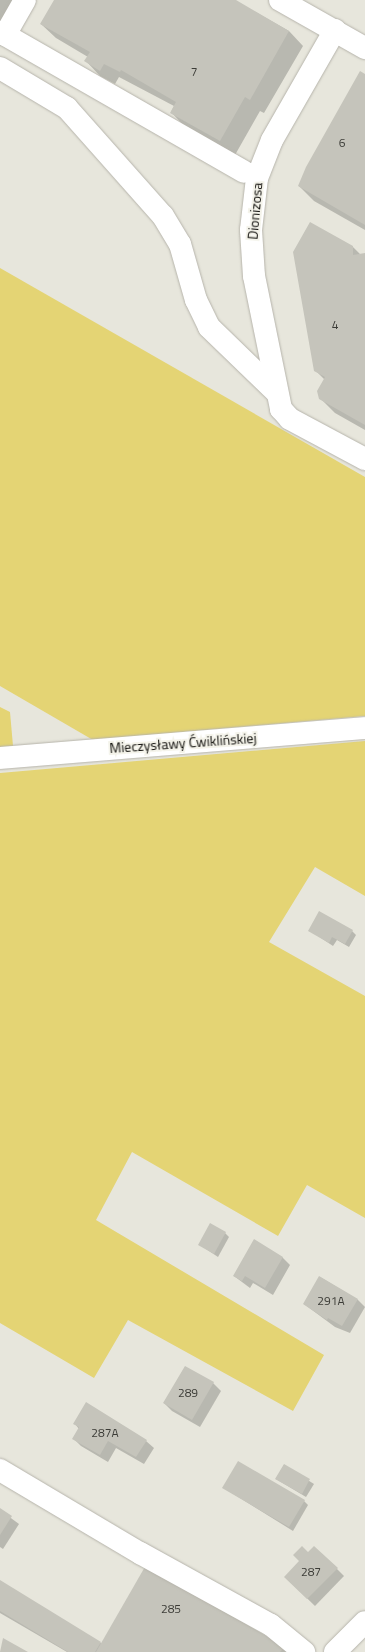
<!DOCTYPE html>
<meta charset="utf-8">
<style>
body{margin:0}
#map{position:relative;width:365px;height:1652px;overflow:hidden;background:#e7e6dc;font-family:"Titillium Web",sans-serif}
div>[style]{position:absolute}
.green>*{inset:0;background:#e4d474}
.shadow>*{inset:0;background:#0003}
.building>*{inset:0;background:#c5c4bb}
.roads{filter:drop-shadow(0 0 1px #b6b4ab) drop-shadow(0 0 1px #b6b4ab)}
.minor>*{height:22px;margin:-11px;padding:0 11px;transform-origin:11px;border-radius:11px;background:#fff}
.major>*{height:22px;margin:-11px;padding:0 11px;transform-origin:11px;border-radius:11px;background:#fff}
span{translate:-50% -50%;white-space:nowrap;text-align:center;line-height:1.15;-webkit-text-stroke:4px #f4f3ea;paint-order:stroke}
.number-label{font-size:12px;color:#3c3c37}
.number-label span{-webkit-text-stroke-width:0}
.street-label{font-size:14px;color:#0f0e0b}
</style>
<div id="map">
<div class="green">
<div style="clip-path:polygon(0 268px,365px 477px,365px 716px,93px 740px,0 686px)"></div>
<div style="clip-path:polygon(0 707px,10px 712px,13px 746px,0 747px)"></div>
<div style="clip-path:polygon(365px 741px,365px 896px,315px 867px,269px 942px,365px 996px,365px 1218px,307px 1185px,278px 1236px,132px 1152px,96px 1220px,324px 1355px,293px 1411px,128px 1320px,94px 1378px,0 1323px,0 773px)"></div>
</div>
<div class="shadow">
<div style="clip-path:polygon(0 0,13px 0,1px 21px,0 21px)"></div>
<div style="clip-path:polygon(55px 0,234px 0,289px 31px,303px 46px,264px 113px,260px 111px,235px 155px,185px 127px,171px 112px,174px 106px,119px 77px,115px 84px,100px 76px,86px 61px,88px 57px,56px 38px,41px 24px)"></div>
<div style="clip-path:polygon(365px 75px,365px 230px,314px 201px,299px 186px)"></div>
<div style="clip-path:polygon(352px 246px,361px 255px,365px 254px,365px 430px,335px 413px,320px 398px,325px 380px,315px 370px)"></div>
<div style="clip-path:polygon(309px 930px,352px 931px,356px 935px,349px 947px,337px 940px,333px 946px)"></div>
<div style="clip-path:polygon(225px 1233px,229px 1237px,218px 1257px,200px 1245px)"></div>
<div style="clip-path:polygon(282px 1257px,290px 1265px,273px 1295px,253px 1283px,250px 1288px,234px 1276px)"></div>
<div style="clip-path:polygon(320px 1277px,358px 1300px,365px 1307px,350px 1333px,335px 1327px,304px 1304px)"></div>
<div style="clip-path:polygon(185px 1367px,213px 1383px,221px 1391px,200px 1427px,172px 1411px,164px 1403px)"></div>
<div style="clip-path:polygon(75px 1424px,146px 1441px,154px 1448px,144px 1464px,116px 1448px,108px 1462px,81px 1446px,74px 1439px,79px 1429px)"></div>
<div style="clip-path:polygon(284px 1465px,314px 1484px,306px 1497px,276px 1479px)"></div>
<div style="clip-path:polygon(224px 1488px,304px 1501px,308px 1505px,293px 1531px)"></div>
<div style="clip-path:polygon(0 1510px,19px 1524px,3px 1549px,0 1547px)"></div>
<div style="clip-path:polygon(308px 1553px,337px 1569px,344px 1576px,315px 1606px,285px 1577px)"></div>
<div style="clip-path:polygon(147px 1566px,289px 1652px,67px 1652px,0 1613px,0 1582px,102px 1644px)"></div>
</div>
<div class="building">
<div style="clip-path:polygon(54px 0,236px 0,289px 31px,250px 100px,245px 97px,220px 141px,170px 113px,176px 102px,121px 70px,120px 72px,104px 64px,100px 71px,84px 61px,90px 52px,40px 24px)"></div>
<div style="clip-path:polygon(360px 71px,365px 74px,365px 225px,298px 186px,306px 167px)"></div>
<div style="clip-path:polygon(310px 222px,353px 246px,353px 255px,365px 253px,365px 425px,319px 399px,317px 391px,325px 377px,314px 371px,293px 252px)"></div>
<div style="clip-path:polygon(319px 911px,353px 930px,345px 944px,332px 937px,329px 943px,308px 931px)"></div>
<div style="clip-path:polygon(210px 1223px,226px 1232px,214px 1254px,198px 1245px)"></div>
<div style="clip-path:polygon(254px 1239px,283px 1257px,265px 1288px,245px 1276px,242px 1281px,233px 1276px)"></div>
<div style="clip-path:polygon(319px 1276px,358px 1299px,342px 1326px,328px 1318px,327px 1320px,303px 1304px)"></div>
<div style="clip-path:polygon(185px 1366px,214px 1382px,192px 1420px,163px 1403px)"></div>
<div style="clip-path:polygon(86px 1402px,147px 1440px,136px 1457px,108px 1441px,100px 1455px,72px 1439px,79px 1427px,73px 1424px)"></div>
<div style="clip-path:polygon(238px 1461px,305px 1500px,289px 1527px,222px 1488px)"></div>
<div style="clip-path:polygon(284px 1464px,310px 1479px,302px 1494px,275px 1479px)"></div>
<div style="clip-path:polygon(0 1508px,12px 1516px,0 1535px)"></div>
<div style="clip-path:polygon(302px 1546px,308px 1552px,314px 1546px,338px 1568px,307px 1599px,284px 1577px,299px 1561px,293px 1555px)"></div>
<div style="clip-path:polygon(146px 1565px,285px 1647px,280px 1652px,96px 1652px)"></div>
<div style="clip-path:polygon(0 1580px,101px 1642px,95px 1652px,68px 1652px,0 1611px)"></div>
<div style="clip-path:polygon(3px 1638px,28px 1652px,0 1652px)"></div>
</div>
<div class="roads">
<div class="minor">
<div style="left:280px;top:0;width:98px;rotate:29.5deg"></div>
<div style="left:335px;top:30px;width:127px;rotate:119.8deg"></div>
<div style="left:272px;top:140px;width:41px;rotate:111.5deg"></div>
<div style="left:257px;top:178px;width:52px;rotate:96.6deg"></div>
<div style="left:251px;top:230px;width:46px;rotate:86.3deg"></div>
<div style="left:254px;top:276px;width:136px;rotate:78.5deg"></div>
<div style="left:281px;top:409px;width:13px;rotate:48deg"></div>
<div style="left:290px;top:419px;width:85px;rotate:28.1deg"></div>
<div style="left:0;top:32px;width:281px;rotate:29.8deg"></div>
<div style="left:5px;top:35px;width:40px;rotate:-60.3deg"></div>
<div style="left:0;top:68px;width:78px;rotate:30.8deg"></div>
<div style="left:67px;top:108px;width:144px;rotate:48.4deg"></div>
<div style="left:163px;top:216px;width:33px;rotate:59deg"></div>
<div style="left:180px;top:244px;width:58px;rotate:74.1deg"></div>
<div style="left:196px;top:300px;width:30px;rotate:64deg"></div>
<div style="left:209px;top:327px;width:93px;rotate:44.1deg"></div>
<div style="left:0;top:758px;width:366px;rotate:-4.7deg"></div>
<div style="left:0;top:1470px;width:163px;rotate:30.7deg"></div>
<div style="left:140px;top:1553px;width:149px;rotate:28.8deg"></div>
<div style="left:271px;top:1625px;width:43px;rotate:39.3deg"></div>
</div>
<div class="major">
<div style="left:335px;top:1652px;width:42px;rotate:-45deg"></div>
</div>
</div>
<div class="number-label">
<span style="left:194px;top:72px">7</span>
<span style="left:342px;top:143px">6</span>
<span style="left:335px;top:325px">4</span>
<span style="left:331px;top:1301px">291A</span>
<span style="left:188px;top:1393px">289</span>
<span style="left:105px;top:1433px">287A</span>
<span style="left:311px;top:1572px">287</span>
<span style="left:171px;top:1609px">285</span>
</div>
<div class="street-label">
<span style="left:255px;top:211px;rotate:-85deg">Dionizosa</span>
<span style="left:183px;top:743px;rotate:-4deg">Mieczysławy Ćwiklińskiej</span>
</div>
</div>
